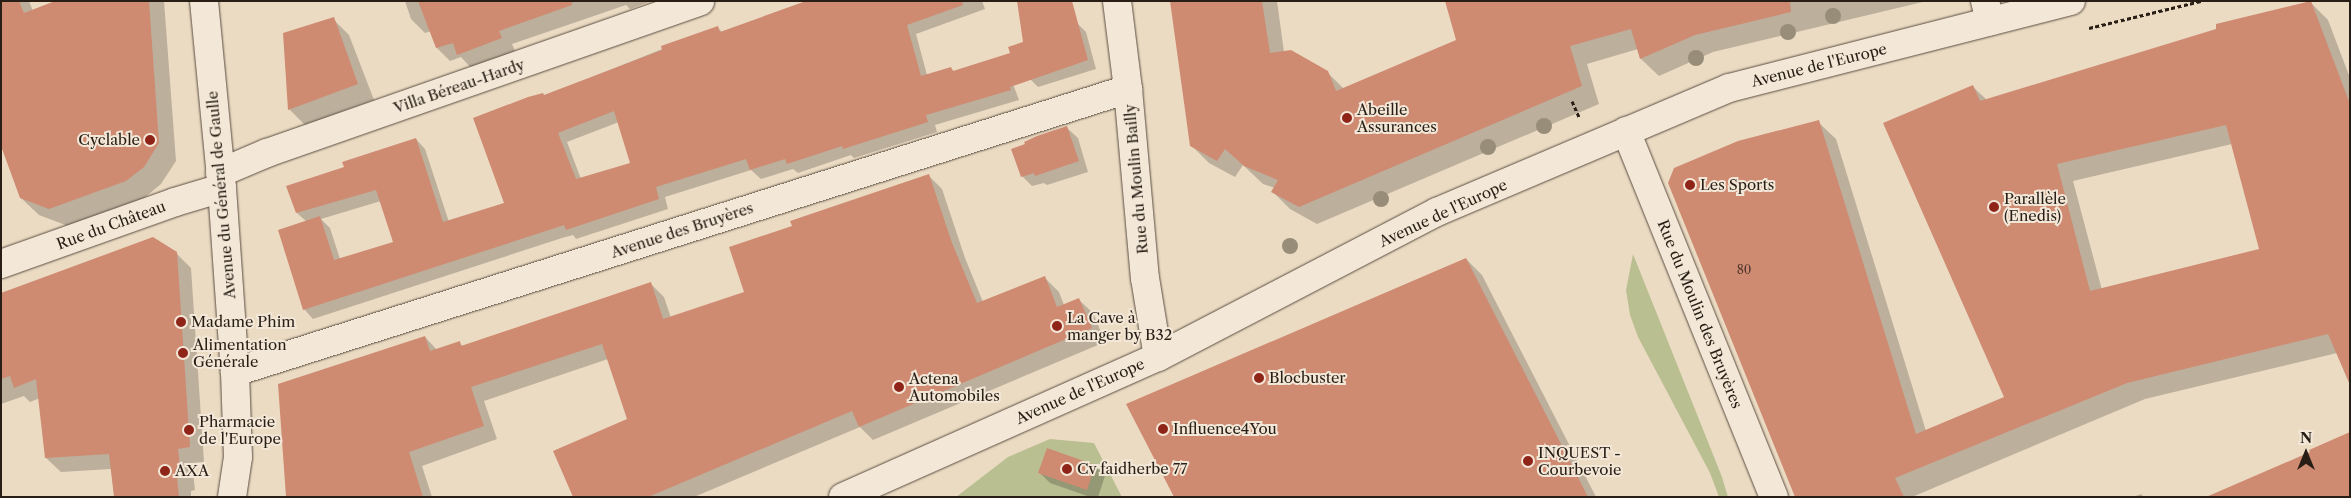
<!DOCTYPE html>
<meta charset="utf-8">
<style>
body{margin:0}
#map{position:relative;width:2351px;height:498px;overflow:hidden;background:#ecdbc3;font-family:"Libre Caslon Text",serif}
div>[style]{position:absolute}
.green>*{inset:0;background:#babf92}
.shadow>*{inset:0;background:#0003}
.building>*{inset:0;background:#cf8a72}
.path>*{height:3px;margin-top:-1.5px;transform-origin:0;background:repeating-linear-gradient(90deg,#281e15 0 4px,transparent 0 6.5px)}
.roads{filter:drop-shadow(0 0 1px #594d40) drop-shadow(0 0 1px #594d40)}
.minor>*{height:28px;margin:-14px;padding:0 14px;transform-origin:14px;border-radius:14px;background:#f3e8d8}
.secondary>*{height:28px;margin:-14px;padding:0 14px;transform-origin:14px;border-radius:14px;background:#f3e8d8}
.trees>*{width:16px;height:16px;margin:-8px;border-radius:50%;background:#988d78}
.dots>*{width:14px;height:14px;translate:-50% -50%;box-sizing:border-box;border:2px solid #f3e8d8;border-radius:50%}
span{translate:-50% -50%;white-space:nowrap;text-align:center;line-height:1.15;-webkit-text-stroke:4px #f3e8d8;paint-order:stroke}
.number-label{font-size:12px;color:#52392c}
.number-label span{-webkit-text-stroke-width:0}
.street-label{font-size:15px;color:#281e15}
.poi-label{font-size:15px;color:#281e15}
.left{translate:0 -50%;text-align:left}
.right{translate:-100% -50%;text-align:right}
.frame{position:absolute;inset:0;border:2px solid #281e15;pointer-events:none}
.north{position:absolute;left:2281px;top:428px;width:50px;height:50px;-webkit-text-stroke:4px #f3e8d8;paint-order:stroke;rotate:0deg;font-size:14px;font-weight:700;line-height:20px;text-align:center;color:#281e15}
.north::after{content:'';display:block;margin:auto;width:18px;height:22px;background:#281e15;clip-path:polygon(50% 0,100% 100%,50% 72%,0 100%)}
</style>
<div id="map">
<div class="green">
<div style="clip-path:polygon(1633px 254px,1722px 477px,1728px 497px,1719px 497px,1710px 473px,1638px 337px,1630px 315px,1626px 290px)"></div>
<div style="clip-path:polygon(1050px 439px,1094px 443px,1122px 497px,956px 497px,1008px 457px)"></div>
</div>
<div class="shadow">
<div style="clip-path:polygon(1px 1px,29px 1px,33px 11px,58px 1px,164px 1px,176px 161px,161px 184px,144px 198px,68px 226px,39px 215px,21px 198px)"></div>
<div style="clip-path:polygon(405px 1px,651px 1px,630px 9px,626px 5px,512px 44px,515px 51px,471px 68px,461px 57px,450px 61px,437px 48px,431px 31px,425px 33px,411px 19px)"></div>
<div style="clip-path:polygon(evenodd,842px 1px,982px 1px,985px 9px,916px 34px,927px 75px,951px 69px,955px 72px,1007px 68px,1019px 100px,935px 125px,937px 132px,854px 158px,851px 155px,798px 173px,793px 169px,761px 179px,751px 170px,665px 197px,668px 209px,576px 239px,573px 235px,562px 238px,313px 319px,304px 309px,307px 222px,297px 213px,287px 187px,345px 168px,416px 139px,425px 149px,449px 222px,505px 203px,545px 96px,717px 27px,723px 33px,842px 1px,619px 122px,631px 164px,581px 179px,567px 142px,619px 122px,842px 1px,381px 201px,395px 243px,340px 259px,330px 228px,321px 219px,381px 201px)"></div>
<div style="clip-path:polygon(1172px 1px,1277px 1px,1284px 52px,1327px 72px,1344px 89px,1458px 41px,1446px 1px,1927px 1px,1713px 52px,1659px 76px,1641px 59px,1638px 49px,1587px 64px,1599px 104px,1317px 224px,1290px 209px,1273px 192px,1275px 188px,1263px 184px,1243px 165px,1235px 177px,1209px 163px,1191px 145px)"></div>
<div style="clip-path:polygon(evenodd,2311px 3px,2328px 20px,2350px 78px,2350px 385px,2337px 353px,2145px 399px,1912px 497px,1796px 497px,1818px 122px,1836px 139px,1926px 431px,2005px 398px,1973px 87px,1987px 100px,2311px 3px,2232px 144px,2260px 250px,2102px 290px,2073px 181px,2232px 144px)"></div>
<div style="clip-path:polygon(333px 19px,349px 35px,374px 100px,305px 125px,289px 109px)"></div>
<div style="clip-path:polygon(1077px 23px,1086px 32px,1096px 69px,1038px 87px,1029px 78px)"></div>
<div style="clip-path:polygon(1067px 128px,1078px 138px,1088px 172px,1047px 185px,1044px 183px,1032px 186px,1022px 176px,1026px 145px)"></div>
<div style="clip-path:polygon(929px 176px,942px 189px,965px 258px,983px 302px,1045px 278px,1059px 292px,1064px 305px,1079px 300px,1093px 313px,1105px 342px,873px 440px,860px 427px,694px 497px,574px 497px,629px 419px,608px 359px,484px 401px,497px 439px,422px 466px,432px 497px,287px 497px,425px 337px,437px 350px,459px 343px,463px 346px,651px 284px,664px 297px,671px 318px,746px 293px,793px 227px)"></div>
<div style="clip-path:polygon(176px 253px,191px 268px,204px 462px,192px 463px,195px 490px,191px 491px,191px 497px,115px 497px,111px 469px,61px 472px,46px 458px,40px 398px,30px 402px,24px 396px,1px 404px,1px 294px)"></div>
<div style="clip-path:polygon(1466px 259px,1482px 275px,1596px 497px,1175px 497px)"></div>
<div style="clip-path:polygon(1095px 466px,1105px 476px,1098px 497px,1090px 497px,1050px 483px,1040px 473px)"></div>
<div style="clip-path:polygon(2141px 494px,2144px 497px,2133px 497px)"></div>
</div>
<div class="building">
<div style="clip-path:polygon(1px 1px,19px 1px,24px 13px,55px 1px,149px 1px,159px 143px,144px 167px,126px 181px,49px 209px,20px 198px,1px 146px)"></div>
<div style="clip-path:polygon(418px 1px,572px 1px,572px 5px,499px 31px,502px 38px,457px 55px,453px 43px,436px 48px)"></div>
<div style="clip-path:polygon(evenodd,806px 1px,962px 1px,963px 5px,907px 25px,921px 76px,951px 67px,953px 71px,1010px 53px,1008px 47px,1023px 42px,1017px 1px,1072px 1px,1088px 60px,1010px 87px,1011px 90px,926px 115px,928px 122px,843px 149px,842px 146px,787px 164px,785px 159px,750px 170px,746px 159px,656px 187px,659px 199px,566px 230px,564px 225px,552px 229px,303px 310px,278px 230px,320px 216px,334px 260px,393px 242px,376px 190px,296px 213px,286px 186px,344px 167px,342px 162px,416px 138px,443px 222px,504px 203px,473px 118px,528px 97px,543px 93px,544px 95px,662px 50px,661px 46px,718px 26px,720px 32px,806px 1px,614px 111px,630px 163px,576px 179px,558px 133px,614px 111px)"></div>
<div style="clip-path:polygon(1170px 1px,1262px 1px,1270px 53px,1291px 50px,1328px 71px,1336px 91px,1456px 40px,1445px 1px,1790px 1px,1791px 12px,1695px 35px,1640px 59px,1631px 29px,1570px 46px,1582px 86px,1299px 207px,1271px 192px,1278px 180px,1244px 166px,1225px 149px,1217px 161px,1190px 146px)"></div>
<div style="clip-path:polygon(evenodd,2311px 1px,2350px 104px,2350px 385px,2328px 334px,2127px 383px,1895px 478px,1904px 497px,1795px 497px,1668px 183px,1674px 168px,1738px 141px,1819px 120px,1916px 434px,2004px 397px,1883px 123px,1973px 85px,1980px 101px,2216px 29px,2216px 24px,2311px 1px,2226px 125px,2259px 249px,2090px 291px,2057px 164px,2226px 125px)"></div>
<div style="clip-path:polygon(334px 17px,358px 84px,288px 110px,283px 33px)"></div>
<div style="clip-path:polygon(1067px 126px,1079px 161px,1035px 176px,1034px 173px,1021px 177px,1011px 149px,1025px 144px,1024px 142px,1037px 136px)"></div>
<div style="clip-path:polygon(929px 174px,952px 243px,977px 303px,1045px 276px,1057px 307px,1079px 298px,1092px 328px,859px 427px,852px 411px,648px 497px,573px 497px,553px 451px,627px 419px,602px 344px,471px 387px,484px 426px,409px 452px,423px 497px,286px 497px,278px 384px,425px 336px,430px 351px,460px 341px,461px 346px,651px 282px,663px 319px,744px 292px,729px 247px,792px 226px,790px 221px)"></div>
<div style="clip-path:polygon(153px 237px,177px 252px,190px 447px,178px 449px,181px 476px,177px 477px,179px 497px,114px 497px,109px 454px,45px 458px,36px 379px,14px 388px,10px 376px,1px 379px,1px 293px)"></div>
<div style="clip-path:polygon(1466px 258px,1588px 497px,1174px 497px,1126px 404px)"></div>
<div style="clip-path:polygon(2350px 432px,2350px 497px,2206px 497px,2310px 452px,2309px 450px)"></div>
<div style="clip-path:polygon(1047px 448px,1095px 465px,1087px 490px,1038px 473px)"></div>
</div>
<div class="path">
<div style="left:2089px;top:28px;width:115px;rotate:-13.6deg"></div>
<div style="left:1572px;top:101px;width:17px;rotate:66deg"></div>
</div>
<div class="roads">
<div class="minor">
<div style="left:1117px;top:1px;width:89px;rotate:82.9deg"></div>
<div style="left:1128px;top:89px;width:190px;rotate:84.9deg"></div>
<div style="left:1145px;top:278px;width:80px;rotate:80.7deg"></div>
<div style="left:1985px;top:1px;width:21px;rotate:76deg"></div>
<div style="left:1626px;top:131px;width:395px;rotate:68deg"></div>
<div style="left:220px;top:173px;width:51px;rotate:-23.1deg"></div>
<div style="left:267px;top:153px;width:459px;rotate:-19.3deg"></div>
<div style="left:1px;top:264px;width:185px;rotate:-19.6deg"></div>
<div style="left:175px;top:202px;width:49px;rotate:-16.6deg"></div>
<div style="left:235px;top:372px;width:937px;rotate:-17.58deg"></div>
</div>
<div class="secondary">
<div style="left:204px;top:1px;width:188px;rotate:84.5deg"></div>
<div style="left:222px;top:188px;width:184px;rotate:86deg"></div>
<div style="left:235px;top:372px;width:85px;rotate:88deg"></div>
<div style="left:238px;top:457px;width:40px;rotate:98.5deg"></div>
<div style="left:843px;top:497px;width:345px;rotate:-24deg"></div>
<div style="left:1158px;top:357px;width:314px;rotate:-27.5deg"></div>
<div style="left:1437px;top:212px;width:317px;rotate:-23deg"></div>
<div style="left:1729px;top:88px;width:353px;rotate:-14.3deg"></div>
</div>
</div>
<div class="trees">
<div style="left:1833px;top:16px"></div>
<div style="left:1788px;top:32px"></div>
<div style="left:1696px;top:58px"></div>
<div style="left:1544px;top:126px"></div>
<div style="left:1488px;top:147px"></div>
<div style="left:1381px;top:199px"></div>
<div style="left:1290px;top:246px"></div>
</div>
<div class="dots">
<div style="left:1347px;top:118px;background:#8f2418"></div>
<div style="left:150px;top:140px;background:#8f2418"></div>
<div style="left:1690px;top:185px;background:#8f2418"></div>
<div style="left:1994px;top:207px;background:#8f2418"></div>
<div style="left:181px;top:322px;background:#8f2418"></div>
<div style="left:1057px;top:326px;background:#8f2418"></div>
<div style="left:183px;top:353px;background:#8f2418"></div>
<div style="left:1259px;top:378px;background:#8f2418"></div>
<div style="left:899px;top:387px;background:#8f2418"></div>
<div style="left:1163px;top:429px;background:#8f2418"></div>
<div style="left:189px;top:430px;background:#8f2418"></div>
<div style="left:1528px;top:461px;background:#8f2418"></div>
<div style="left:1067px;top:469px;background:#8f2418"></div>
<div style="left:165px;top:471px;background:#8f2418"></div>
</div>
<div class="number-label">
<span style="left:1744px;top:270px">80</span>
</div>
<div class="street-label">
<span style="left:1819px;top:65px;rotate:-14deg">Avenue de l'Europe</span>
<span style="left:459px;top:86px;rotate:-19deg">Villa Béreau-Hardy</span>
<span style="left:1136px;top:179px;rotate:-95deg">Rue du Moulin Bailly</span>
<span style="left:221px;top:195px;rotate:-95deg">Avenue du Général de Gaulle</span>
<span style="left:1443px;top:213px;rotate:-25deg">Avenue de l'Europe</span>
<span style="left:111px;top:225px;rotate:-20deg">Rue du Château</span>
<span style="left:682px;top:230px;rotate:-18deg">Avenue des Bruyères</span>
<span style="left:1700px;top:314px;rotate:68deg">Rue du Moulin des Bruyères</span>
<span style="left:1080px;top:391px;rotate:-24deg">Avenue de l'Europe</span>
</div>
<div class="poi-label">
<span class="left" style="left:1357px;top:118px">Abeille<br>Assurances</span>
<span class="right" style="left:140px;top:140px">Cyclable</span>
<span class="left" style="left:1700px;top:185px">Les Sports</span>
<span class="left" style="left:2004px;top:207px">Parallèle<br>(Enedis)</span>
<span class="left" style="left:1067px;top:326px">La Cave à<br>manger by B32</span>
<span class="left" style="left:191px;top:322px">Madame Phim</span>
<span class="left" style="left:193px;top:353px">Alimentation<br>Générale</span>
<span class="left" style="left:909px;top:387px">Actena<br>Automobiles</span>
<span class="left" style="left:1269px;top:378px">Blocbuster</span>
<span class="left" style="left:199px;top:430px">Pharmacie<br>de l'Europe</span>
<span class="left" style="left:1173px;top:429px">Influence4You</span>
<span class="left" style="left:1538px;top:461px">INQUEST -<br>Courbevoie</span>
<span class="left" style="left:1077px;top:469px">Cv faidherbe 77</span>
<span class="left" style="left:175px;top:471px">AXA</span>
</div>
<div class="frame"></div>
<div class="north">N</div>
</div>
